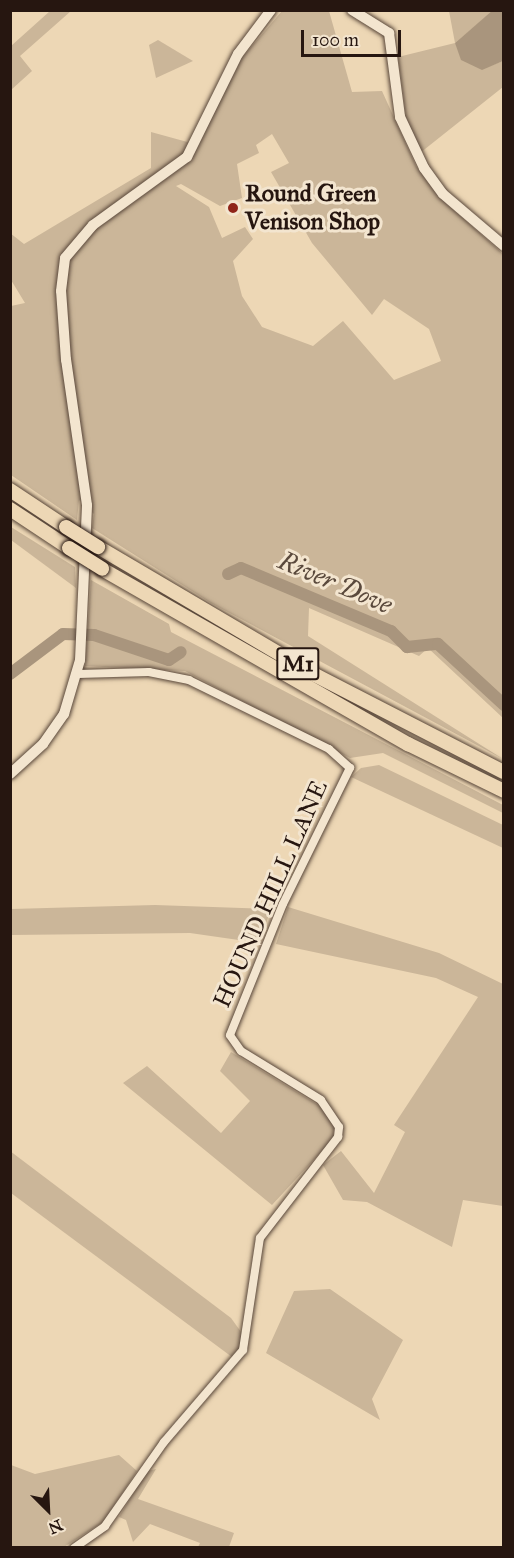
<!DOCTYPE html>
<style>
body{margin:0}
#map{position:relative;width:514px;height:1558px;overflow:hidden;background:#edd7b5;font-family:"IM FELL Great Primer",serif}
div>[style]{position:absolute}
.green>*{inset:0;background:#cbb699}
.water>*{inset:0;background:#a9957d}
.river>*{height:12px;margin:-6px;padding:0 6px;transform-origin:6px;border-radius:6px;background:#a9957d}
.roads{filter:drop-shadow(0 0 2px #584639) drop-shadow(0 0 2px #584639)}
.street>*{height:8px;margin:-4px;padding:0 4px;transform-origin:4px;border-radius:4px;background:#f3e5cf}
.secondary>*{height:10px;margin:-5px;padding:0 5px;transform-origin:5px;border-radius:5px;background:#f3e5cf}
.highway>*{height:14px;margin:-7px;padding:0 7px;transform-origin:7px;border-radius:7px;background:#edd7b5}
.bridges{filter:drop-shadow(0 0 2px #261610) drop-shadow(0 0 2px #261610)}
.highway-bridge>*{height:14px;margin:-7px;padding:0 7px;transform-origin:7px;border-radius:7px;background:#edd7b5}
.dots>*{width:16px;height:16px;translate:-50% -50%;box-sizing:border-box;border:3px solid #f3e5cf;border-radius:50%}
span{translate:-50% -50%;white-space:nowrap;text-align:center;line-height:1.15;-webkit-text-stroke:6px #f3e5cf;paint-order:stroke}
.shield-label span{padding:2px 4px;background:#f3e5cf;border:2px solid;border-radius:4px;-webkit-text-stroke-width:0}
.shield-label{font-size:22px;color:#261610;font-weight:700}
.poi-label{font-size:24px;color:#261610;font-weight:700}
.left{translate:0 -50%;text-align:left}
.street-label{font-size:24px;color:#261610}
.water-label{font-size:26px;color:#5a493c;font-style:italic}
.frame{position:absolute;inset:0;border:12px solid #261610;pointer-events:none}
.north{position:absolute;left:18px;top:1480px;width:60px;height:60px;-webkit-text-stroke:4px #f3e5cf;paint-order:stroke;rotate:156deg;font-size:16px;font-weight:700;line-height:24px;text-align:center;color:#261610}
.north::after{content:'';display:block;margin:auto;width:21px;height:27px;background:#261610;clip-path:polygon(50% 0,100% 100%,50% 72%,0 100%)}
.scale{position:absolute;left:301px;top:30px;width:100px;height:27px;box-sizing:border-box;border:3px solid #261610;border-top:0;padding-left:8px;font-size:18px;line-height:21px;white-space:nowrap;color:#261610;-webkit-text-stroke:4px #f3e5cf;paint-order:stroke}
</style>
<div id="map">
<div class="green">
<div style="clip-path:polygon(50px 11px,71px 11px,20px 56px,32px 71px,11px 90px,11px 46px)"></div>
<div style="clip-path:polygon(evenodd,282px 11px,329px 11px,352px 92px,382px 91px,416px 166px,438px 196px,503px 254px,503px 718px,428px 648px,419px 656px,309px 608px,308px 636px,503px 759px,211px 603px,92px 528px,94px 514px,79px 500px,77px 520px,11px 475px,11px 306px,25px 303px,11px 280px,10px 233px,24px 244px,151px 168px,151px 132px,191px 143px,240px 60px,282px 11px,272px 134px,289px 163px,271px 172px,312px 243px,372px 315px,384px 299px,429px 329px,441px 361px,394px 380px,343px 321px,313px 346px,262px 327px,242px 296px,233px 261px,253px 239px,245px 227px,222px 238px,209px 207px,176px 186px,181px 184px,220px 206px,242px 198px,237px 164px,259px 153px,256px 145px,272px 134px)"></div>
<div style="clip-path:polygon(449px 11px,493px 11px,455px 43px,482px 69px,503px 61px,503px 87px,420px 153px,407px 125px,398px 57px,455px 43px)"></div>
<div style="clip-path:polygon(158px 40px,193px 61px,156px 78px,149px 45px)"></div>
<div style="clip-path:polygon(11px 527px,75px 567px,76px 588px,11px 540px)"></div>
<div style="clip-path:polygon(91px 580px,169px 624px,171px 632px,503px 805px,503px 813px,383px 753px,350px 758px,185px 671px,85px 666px)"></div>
<div style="clip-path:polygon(379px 765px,503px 825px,503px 848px,351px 777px,361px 768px)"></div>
<div style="clip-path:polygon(155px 905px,271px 909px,259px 943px,190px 933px,11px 935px,11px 909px)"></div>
<div style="clip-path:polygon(288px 907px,439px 953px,503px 984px,503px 1206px,463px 1200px,452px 1247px,367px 1202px,343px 1200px,323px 1165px,341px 1151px,374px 1193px,405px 1132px,394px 1125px,478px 997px,436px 978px,276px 944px)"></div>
<div style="clip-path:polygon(231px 1052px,323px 1108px,334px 1127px,333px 1139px,272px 1205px,123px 1083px,147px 1066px,221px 1133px,250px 1101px,220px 1071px)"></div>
<div style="clip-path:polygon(10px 1151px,231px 1318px,244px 1336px,240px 1349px,232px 1357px,11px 1193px)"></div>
<div style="clip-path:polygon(330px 1289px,403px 1340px,372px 1399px,380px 1420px,266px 1353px,294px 1291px)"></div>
<div style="clip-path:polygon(119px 1455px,137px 1471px,103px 1522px,64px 1547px,11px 1547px,11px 1465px,35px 1474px)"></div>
<div style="clip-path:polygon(156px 1469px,138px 1499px,234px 1533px,229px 1547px,198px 1547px,200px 1543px,150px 1524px,133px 1542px,126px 1520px,119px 1517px,147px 1471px)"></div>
</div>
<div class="water">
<div style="clip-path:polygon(493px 10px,503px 11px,503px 61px,482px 70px,461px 60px,455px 43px)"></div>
</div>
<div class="river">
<div style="left:228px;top:574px;width:14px;rotate:-25deg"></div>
<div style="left:241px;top:568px;width:163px;rotate:22.8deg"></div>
<div style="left:391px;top:631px;width:23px;rotate:45deg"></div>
<div style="left:407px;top:647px;width:31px;rotate:-6deg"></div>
<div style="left:438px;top:644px;width:90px;rotate:42.7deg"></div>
<div style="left:10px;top:674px;width:66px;rotate:-37deg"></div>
<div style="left:63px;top:634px;width:31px;rotate:2deg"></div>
<div style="left:94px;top:635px;width:79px;rotate:18.4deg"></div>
<div style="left:169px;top:660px;width:14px;rotate:-34deg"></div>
</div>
<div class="roads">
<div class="street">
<div style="left:74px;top:1548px;width:38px;rotate:-35deg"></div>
<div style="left:105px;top:1526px;width:103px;rotate:-54.9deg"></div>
<div style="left:164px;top:1442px;width:121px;rotate:-49.3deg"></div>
<div style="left:243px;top:1350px;width:113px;rotate:-81.4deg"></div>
<div style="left:260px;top:1238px;width:128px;rotate:-52.3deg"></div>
<div style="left:338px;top:1137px;width:10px;rotate:-84deg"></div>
<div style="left:339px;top:1127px;width:32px;rotate:-124deg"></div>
<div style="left:321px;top:1100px;width:94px;rotate:-148.5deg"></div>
<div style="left:241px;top:1051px;width:19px;rotate:-125deg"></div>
<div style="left:230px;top:1035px;width:141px;rotate:-68deg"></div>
<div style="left:283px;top:904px;width:152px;rotate:-63.8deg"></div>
<div style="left:350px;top:768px;width:28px;rotate:-138deg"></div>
<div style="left:329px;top:749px;width:156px;rotate:-153.8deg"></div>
<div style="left:189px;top:680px;width:41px;rotate:-168.7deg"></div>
<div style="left:149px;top:672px;width:71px;rotate:178.4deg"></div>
</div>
<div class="secondary">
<div style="left:352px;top:10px;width:44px;rotate:31.9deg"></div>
<div style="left:389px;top:33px;width:85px;rotate:82.5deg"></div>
<div style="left:400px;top:117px;width:56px;rotate:64.8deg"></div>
<div style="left:424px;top:168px;width:32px;rotate:54deg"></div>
<div style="left:443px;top:194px;width:80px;rotate:40.4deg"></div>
<div style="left:10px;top:774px;width:45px;rotate:-42.3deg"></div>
<div style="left:43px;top:744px;width:37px;rotate:-55deg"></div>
<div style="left:64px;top:714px;width:56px;rotate:-73.5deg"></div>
<div style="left:80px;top:660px;width:155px;rotate:-87.4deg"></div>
<div style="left:87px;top:505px;width:147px;rotate:-98.2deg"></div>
<div style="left:66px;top:360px;width:69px;rotate:-94.1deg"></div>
<div style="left:61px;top:291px;width:33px;rotate:-83deg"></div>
<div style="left:65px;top:258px;width:43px;rotate:-49.7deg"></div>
<div style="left:93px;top:225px;width:116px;rotate:-35.9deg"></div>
<div style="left:187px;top:157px;width:115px;rotate:-63.7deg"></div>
<div style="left:238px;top:54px;width:55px;rotate:-53.1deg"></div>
</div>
<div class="highway">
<div style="left:10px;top:490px;width:67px;rotate:33.5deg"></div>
<div style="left:10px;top:509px;width:71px;rotate:33.5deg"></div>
<div style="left:98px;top:547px;width:252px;rotate:30.5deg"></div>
<div style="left:315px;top:675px;width:212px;rotate:27.2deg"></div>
<div style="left:102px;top:569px;width:353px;rotate:29.8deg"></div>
<div style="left:408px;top:744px;width:107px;rotate:26.1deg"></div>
</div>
</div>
<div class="bridges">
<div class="highway-bridge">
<div style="left:66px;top:527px;width:38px;rotate:32deg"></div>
<div style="left:69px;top:548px;width:39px;rotate:32deg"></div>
</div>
</div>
<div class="dots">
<div style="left:233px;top:208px;background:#8f2418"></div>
</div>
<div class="shield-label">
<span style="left:298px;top:664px">M1</span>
</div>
<div class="poi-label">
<span class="left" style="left:245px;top:208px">Round Green<br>Venison Shop</span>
</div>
<div class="street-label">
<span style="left:271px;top:894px;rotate:-66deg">HOUND HILL LANE</span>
</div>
<div class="water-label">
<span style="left:335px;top:583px;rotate:23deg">River Dove</span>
</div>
<div class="frame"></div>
<div class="north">N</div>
<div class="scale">100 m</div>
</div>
